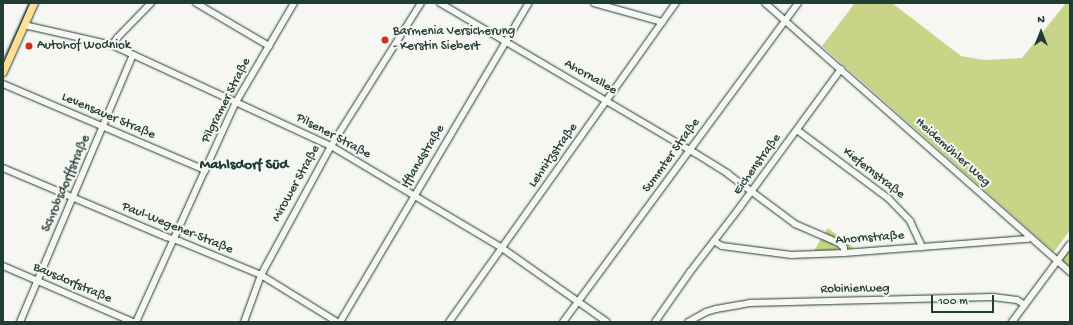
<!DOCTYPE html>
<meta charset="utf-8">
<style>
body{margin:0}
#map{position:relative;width:1073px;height:325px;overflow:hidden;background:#f6f6f2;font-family:"Gochi Hand",sans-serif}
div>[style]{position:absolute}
.green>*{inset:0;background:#c8d588}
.roads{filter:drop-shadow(0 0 1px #1f3d34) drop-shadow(0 0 1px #1f3d34)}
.minor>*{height:6px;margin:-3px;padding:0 3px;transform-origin:3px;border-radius:3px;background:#f6f6f2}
.major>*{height:8px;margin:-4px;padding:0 4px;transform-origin:4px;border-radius:4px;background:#fdde96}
.tram>*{height:1px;margin:-0.5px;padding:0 0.5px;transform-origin:0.5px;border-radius:0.5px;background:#1f3d34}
.dots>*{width:11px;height:11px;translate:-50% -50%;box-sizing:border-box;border:2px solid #f6f6f2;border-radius:50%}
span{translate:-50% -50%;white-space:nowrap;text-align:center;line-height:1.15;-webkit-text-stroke:4px #f6f6f2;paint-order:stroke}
.poi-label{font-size:13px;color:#1f3d34}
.left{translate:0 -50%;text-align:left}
.street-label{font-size:13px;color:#1f3d34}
.quarter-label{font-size:15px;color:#1f3d34;font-weight:700}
.frame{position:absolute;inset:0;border:4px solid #1f3d34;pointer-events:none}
.north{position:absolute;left:1021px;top:12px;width:40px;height:40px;-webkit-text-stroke:3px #f6f6f2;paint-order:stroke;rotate:0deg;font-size:11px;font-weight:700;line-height:16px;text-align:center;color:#1f3d34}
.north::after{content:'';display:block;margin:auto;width:14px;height:18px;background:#1f3d34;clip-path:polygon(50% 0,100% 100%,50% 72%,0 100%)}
.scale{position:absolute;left:931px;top:295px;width:63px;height:18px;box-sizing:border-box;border:2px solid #1f3d34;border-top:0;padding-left:5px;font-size:12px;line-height:14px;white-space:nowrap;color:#1f3d34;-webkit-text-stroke:3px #f6f6f2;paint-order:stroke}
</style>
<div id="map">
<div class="green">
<div style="clip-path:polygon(855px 3px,892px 3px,961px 56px,984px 60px,1022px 58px,1066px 3px,1070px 3px,1070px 230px,1054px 252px,822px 46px)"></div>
<div style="clip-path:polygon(828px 228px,853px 247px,851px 250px,824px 234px)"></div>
<div style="clip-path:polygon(822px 237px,838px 245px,837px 251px,814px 251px)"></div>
<div style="clip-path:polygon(1070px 246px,1070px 268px,1061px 259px)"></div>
</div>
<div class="roads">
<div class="minor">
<div style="left:196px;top:3px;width:85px;rotate:30.5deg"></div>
<div style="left:440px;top:3px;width:296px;rotate:30.5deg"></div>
<div style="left:695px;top:153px;width:39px;rotate:32deg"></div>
<div style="left:728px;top:174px;width:84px;rotate:36.7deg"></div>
<div style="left:795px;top:224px;width:48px;rotate:23.4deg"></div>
<div style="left:839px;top:243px;width:7px;rotate:45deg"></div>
<div style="left:844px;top:248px;width:5px;rotate:90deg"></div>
<div style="left:594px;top:3px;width:71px;rotate:15.6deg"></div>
<div style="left:765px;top:3px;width:407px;rotate:41.4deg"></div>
<div style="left:24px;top:25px;width:90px;rotate:12.8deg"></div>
<div style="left:112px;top:45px;width:241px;rotate:24.8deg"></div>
<div style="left:331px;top:146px;width:199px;rotate:30.8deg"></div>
<div style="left:502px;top:248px;width:128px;rotate:35.2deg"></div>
<div style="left:112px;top:45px;width:9px;rotate:-54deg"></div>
<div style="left:117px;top:38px;width:49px;rotate:-45.8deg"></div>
<div style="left:3px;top:84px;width:220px;rotate:23.1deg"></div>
<div style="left:797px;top:130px;width:114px;rotate:36.8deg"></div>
<div style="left:888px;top:198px;width:32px;rotate:46deg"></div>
<div style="left:910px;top:221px;width:29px;rotate:65deg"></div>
<div style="left:3px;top:168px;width:177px;rotate:22.9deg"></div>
<div style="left:166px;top:237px;width:14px;rotate:17deg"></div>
<div style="left:179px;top:241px;width:89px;rotate:22.5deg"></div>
<div style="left:261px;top:275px;width:89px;rotate:31.7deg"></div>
<div style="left:714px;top:241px;width:9px;rotate:32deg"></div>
<div style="left:722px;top:246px;width:70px;rotate:7.4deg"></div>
<div style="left:791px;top:255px;width:53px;rotate:-2.2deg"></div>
<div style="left:844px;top:253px;width:184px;rotate:-4.4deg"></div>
<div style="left:1027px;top:239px;width:3px;rotate:-45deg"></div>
<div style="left:3px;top:266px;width:142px;rotate:23.3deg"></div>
<div style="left:20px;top:322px;width:290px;rotate:-67.1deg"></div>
<div style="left:136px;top:322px;width:242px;rotate:-65.6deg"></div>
<div style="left:236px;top:102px;width:115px;rotate:-59.6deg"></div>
<div style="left:244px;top:322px;width:50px;rotate:-70.1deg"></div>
<div style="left:261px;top:275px;width:147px;rotate:-61.5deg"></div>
<div style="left:331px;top:146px;width:169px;rotate:-57.8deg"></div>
<div style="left:340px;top:322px;width:371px;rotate:-59.4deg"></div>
<div style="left:449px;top:322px;width:392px;rotate:-54.6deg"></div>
<div style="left:563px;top:322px;width:396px;rotate:-53.6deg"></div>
<div style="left:655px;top:322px;width:61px;rotate:-55deg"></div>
<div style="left:690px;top:272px;width:82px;rotate:-52.4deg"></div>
<div style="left:740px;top:207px;width:171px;rotate:-53.8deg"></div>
<div style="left:688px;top:322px;width:21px;rotate:-29deg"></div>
<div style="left:706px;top:312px;width:10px;rotate:-17deg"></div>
<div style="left:716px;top:309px;width:34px;rotate:-10deg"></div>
<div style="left:749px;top:303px;width:244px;rotate:-1.4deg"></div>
<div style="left:993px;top:297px;width:24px;rotate:7deg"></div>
<div style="left:1017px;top:300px;width:9px;rotate:32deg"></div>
<div style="left:1012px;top:322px;width:97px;rotate:-53.4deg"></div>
</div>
<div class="major">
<div style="left:3px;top:72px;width:76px;rotate:-65.8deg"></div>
</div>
</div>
<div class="tram">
<div style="left:3px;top:62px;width:64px;rotate:-66.2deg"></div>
</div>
<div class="dots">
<div style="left:385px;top:40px;background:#c8321e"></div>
<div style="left:29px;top:46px;background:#c8321e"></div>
</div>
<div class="poi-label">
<span class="left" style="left:393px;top:40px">Barmenia Versicherung<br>- Kerstin Siebert</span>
<span class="left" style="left:37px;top:46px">Autohof Wodniok</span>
</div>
<div class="street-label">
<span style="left:590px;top:78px;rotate:30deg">Ahornallee</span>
<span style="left:227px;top:101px;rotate:-63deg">Pilgramer Straße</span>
<span style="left:108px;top:117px;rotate:23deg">Levensauer Straße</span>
<span style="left:333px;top:137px;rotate:28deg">Pilsener Straße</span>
<span style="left:952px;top:153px;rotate:42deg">Heidemühler Weg</span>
<span style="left:554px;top:156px;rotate:-55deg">Lehnitzstraße</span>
<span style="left:672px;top:156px;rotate:-54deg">Summter Straße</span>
<span style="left:424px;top:157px;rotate:-59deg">Ifflandstraße</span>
<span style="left:758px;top:165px;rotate:-54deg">Eichenstraße</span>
<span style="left:873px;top:174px;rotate:38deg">Kiefernstraße</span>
<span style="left:67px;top:184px;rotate:-67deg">Schrobsdorffstraße</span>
<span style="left:297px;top:184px;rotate:-61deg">Mirower Straße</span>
<span style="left:177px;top:229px;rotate:22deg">Paul-Wegener-Straße</span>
<span style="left:870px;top:239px;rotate:-4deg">Ahornstraße</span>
<span style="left:72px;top:284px;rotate:23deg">Bausdorfstraße</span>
<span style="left:855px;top:290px;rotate:-1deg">Robinienweg</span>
</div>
<div class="quarter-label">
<span style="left:244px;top:166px">Mahlsdorf Süd</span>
</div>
<div class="frame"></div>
<div class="north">N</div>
<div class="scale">100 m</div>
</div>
